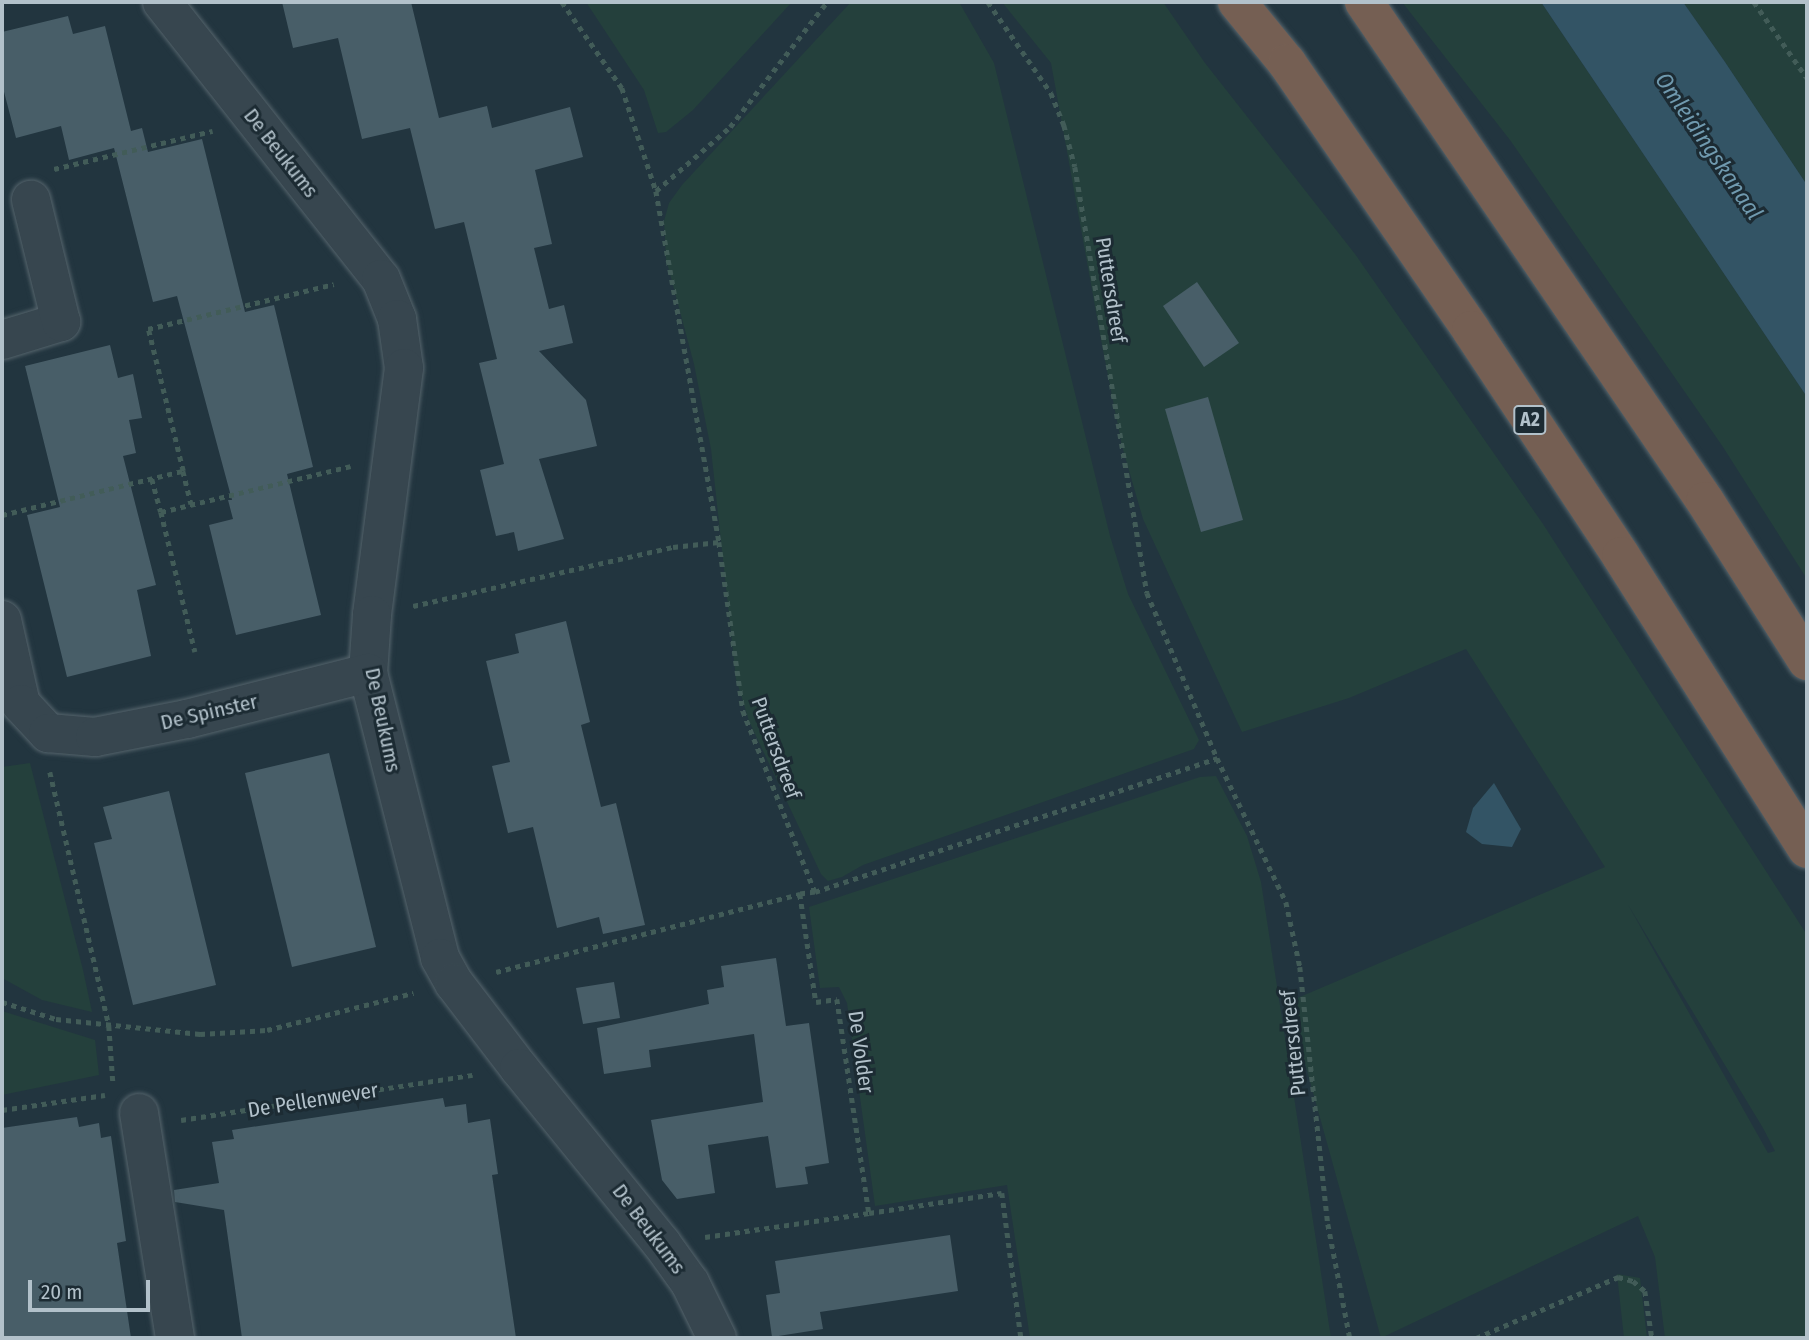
<!DOCTYPE html>
<style>
body{margin:0}
#map{position:relative;width:1809px;height:1340px;overflow:hidden;background:#22353f;font-family:"Fira Sans Condensed",sans-serif}
div>[style]{position:absolute}
.green>*{inset:0;background:#24403c}
.water>*{inset:0;background:#335465}
.building>*{inset:0;background:#485e68}
.path>*{height:4.5px;margin-top:-2.25px;transform-origin:0;background:repeating-linear-gradient(90deg,#425c58 0 5px,transparent 0 10px)}
.roads{filter:drop-shadow(0 0 2px #55646c) drop-shadow(0 0 2px #55646c)}
.minor>*{height:38px;margin:-19px;padding:0 19px;transform-origin:19px;border-radius:19px;background:#37464f}
.highway>*{height:38px;margin:-19px;padding:0 19px;transform-origin:19px;border-radius:19px;background:#755f53}
span{translate:-50% -50%;white-space:nowrap;text-align:center;line-height:1.15;-webkit-text-stroke:6px #1c2b33;paint-order:stroke}
.shield-label span{padding:2px 5px;background:#1c2b33;border:2px solid;border-radius:5px;-webkit-text-stroke-width:0}
.shield-label{font-size:19px;color:#b2c1ca;font-weight:700}
.street-label{font-size:21px;color:#b2c1ca}
.water-label{font-size:23px;color:#709aaf;font-style:italic}
.frame{position:absolute;inset:0;border:4px solid #b2c1ca;pointer-events:none}
.scale{position:absolute;left:28px;top:1280px;width:122px;height:32px;box-sizing:border-box;border:4px solid #b2c1ca;border-top:0;padding-left:9px;font-size:21px;line-height:24px;white-space:nowrap;color:#b2c1ca;-webkit-text-stroke:5px #1c2b33;paint-order:stroke}
</style>
<div id="map">
<div class="green">
<div style="clip-path:polygon(586px 2px,792px 2px,693px 110px,666px 132px,658px 133px,644px 90px)"></div>
<div style="clip-path:polygon(851px 2px,959px 2px,994px 63px,1110px 536px,1128px 594px,1199px 740px,1194px 749px,863px 865px,842px 877px,828px 881px,821px 874px,749px 721px,736px 679px,711px 449px,694px 364px,666px 259px,664px 221px,669px 203px,682px 185px)"></div>
<div style="clip-path:polygon(evenodd,1002px 2px,1163px 2px,1205px 63px,1355px 254px,1543px 524px,1807px 935px,1807px 1338px,1665px 1338px,1655px 1257px,1638px 1216px,1381px 1338px,1288px 1002px,1605px 867px,1466px 649px,1349px 698px,1242px 732px,1143px 519px,1122px 446px,1102px 345px,1051px 63px,1002px 2px,1627px 903px,1763px 1128px,1775px 1151px,1768px 1153px,1627px 903px)"></div>
<div style="clip-path:polygon(1402px 2px,1541px 2px,1807px 397px,1807px 579px,1723px 447px,1510px 140px)"></div>
<div style="clip-path:polygon(1683px 2px,1807px 2px,1807px 185px,1725px 62px)"></div>
<div style="clip-path:polygon(30px 763px,83px 970px,92px 1012px,42px 1000px,2px 978px,2px 767px)"></div>
<div style="clip-path:polygon(1216px 776px,1247px 836px,1261px 882px,1331px 1338px,1030px 1338px,1007px 1185px,875px 1206px,847px 1003px,839px 987px,820px 988px,809px 907px,1200px 777px)"></div>
<div style="clip-path:polygon(2px 1011px,95px 1040px,99px 1075px,2px 1095px)"></div>
<div style="clip-path:polygon(1617px 1274px,1640px 1278px,1647px 1338px,1624px 1338px)"></div>
</div>
<div class="water">
<div style="clip-path:polygon(1541px 2px,1683px 2px,1725px 62px,1807px 185px,1807px 397px)"></div>
<div style="clip-path:polygon(1494px 783px,1521px 829px,1512px 847px,1482px 844px,1466px 832px,1473px 808px)"></div>
</div>
<div class="building">
<div style="clip-path:polygon(282px 2px,411px 2px,439px 118px,487px 106px,492px 128px,570px 107px,583px 157px,535px 170px,552px 244px,534px 248px,549px 309px,564px 305px,573px 343px,539px 351px,586px 400px,597px 446px,539px 459px,564px 539px,518px 551px,514px 532px,496px 536px,480px 470px,504px 464px,479px 363px,497px 359px,464px 222px,435px 229px,410px 128px,362px 139px,338px 38px,293px 48px)"></div>
<div style="clip-path:polygon(68px 16px,73px 34px,105px 26px,131px 131px,142px 128px,148px 152px,202px 139px,245px 312px,274px 305px,313px 467px,287px 474px,321px 615px,236px 635px,209px 525px,233px 519px,228px 500px,232px 500px,177px 296px,153px 302px,114px 148px,69px 160px,61px 126px,16px 138px,2px 84px,2px 32px)"></div>
<div style="clip-path:polygon(1197px 282px,1239px 343px,1204px 367px,1163px 306px)"></div>
<div style="clip-path:polygon(110px 345px,118px 378px,133px 374px,142px 418px,129px 420px,136px 453px,123px 456px,156px 585px,137px 590px,151px 656px,67px 677px,27px 515px,60px 507px,25px 366px)"></div>
<div style="clip-path:polygon(1208px 397px,1243px 520px,1201px 532px,1165px 409px)"></div>
<div style="clip-path:polygon(566px 621px,590px 722px,581px 725px,601px 807px,616px 803px,645px 925px,603px 934px,599px 917px,557px 928px,533px 827px,508px 833px,492px 766px,510px 762px,486px 661px,519px 653px,515px 634px)"></div>
<div style="clip-path:polygon(329px 753px,376px 947px,292px 967px,245px 773px)"></div>
<div style="clip-path:polygon(169px 791px,216px 985px,133px 1005px,94px 843px,112px 839px,103px 807px)"></div>
<div style="clip-path:polygon(776px 958px,786px 1026px,809px 1023px,829px 1163px,805px 1167px,808px 1184px,776px 1188px,768px 1136px,708px 1145px,715px 1193px,677px 1199px,662px 1180px,651px 1120px,763px 1102px,754px 1034px,649px 1050px,651px 1067px,604px 1074px,597px 1028px,709px 1004px,707px 990px,724px 987px,721px 966px)"></div>
<div style="clip-path:polygon(614px 982px,620px 1018px,583px 1024px,576px 988px)"></div>
<div style="clip-path:polygon(443px 1098px,445px 1107px,466px 1104px,468px 1123px,490px 1119px,498px 1174px,492px 1175px,516px 1338px,242px 1338px,224px 1210px,175px 1202px,174px 1190px,219px 1183px,212px 1142px,234px 1139px,232px 1130px)"></div>
<div style="clip-path:polygon(77px 1117px,79px 1127px,99px 1123px,101px 1138px,111px 1136px,126px 1241px,117px 1243px,131px 1338px,2px 1338px,2px 1128px)"></div>
<div style="clip-path:polygon(950px 1235px,958px 1291px,820px 1312px,823px 1329px,772px 1337px,766px 1295px,780px 1293px,775px 1261px)"></div>
</div>
<div class="path">
<div style="left:562px;top:2px;width:105px;rotate:55.1deg"></div>
<div style="left:622px;top:88px;width:108px;rotate:71.7deg"></div>
<div style="left:656px;top:191px;width:357px;rotate:79.8deg"></div>
<div style="left:719px;top:542px;width:171px;rotate:81.9deg"></div>
<div style="left:743px;top:711px;width:195px;rotate:68.3deg"></div>
<div style="left:815px;top:892px;width:424px;rotate:-18.4deg"></div>
<div style="left:988px;top:2px;width:111px;rotate:55.3deg"></div>
<div style="left:1051px;top:93px;width:35px;rotate:68deg"></div>
<div style="left:1064px;top:125px;width:43px;rotate:75.3deg"></div>
<div style="left:1075px;top:167px;width:432px;rotate:80.4deg"></div>
<div style="left:1147px;top:593px;width:179px;rotate:67deg"></div>
<div style="left:1217px;top:758px;width:160px;rotate:64.4deg"></div>
<div style="left:1286px;top:902px;width:66px;rotate:77.8deg"></div>
<div style="left:1300px;top:967px;width:259px;rotate:83.8deg"></div>
<div style="left:1328px;top:1224px;width:116px;rotate:79.1deg"></div>
<div style="left:1754px;top:2px;width:93px;rotate:55.1deg"></div>
<div style="left:54px;top:169px;width:163px;rotate:-13.5deg"></div>
<div style="left:656px;top:191px;width:98px;rotate:-40.9deg"></div>
<div style="left:730px;top:127px;width:158px;rotate:-52.2deg"></div>
<div style="left:183px;top:471px;width:34px;rotate:76deg"></div>
<div style="left:152px;top:479px;width:34px;rotate:75deg"></div>
<div style="left:161px;top:512px;width:195px;rotate:-13.6deg"></div>
<div style="left:161px;top:512px;width:144px;rotate:76.3deg"></div>
<div style="left:2px;top:515px;width:186px;rotate:-13.7deg"></div>
<div style="left:183px;top:471px;width:146px;rotate:-103.8deg"></div>
<div style="left:148px;top:329px;width:191px;rotate:-13.6deg"></div>
<div style="left:413px;top:606px;width:267px;rotate:-12.8deg"></div>
<div style="left:673px;top:547px;width:46px;rotate:-6.2deg"></div>
<div style="left:50px;top:772px;width:261px;rotate:76.9deg"></div>
<div style="left:109px;top:1026px;width:56px;rotate:85.9deg"></div>
<div style="left:815px;top:892px;width:15px;rotate:172deg"></div>
<div style="left:800px;top:894px;width:109px;rotate:81.6deg"></div>
<div style="left:816px;top:1002px;width:21px;rotate:-8deg"></div>
<div style="left:837px;top:999px;width:216px;rotate:81.5deg"></div>
<div style="left:869px;top:1213px;width:134px;rotate:-8.6deg"></div>
<div style="left:1002px;top:1193px;width:146px;rotate:82.5deg"></div>
<div style="left:496px;top:972px;width:314px;rotate:-14.4deg"></div>
<div style="left:2px;top:1002px;width:57px;rotate:17.5deg"></div>
<div style="left:56px;top:1019px;width:145px;rotate:5.9deg"></div>
<div style="left:200px;top:1034px;width:67px;rotate:-3.4deg"></div>
<div style="left:267px;top:1030px;width:151px;rotate:-14.2deg"></div>
<div style="left:2px;top:1110px;width:104px;rotate:-8.3deg"></div>
<div style="left:181px;top:1120px;width:295px;rotate:-8.8deg"></div>
<div style="left:705px;top:1237px;width:166px;rotate:-8.3deg"></div>
<div style="left:1476px;top:1338px;width:155px;rotate:-23.2deg"></div>
<div style="left:1618px;top:1277px;width:16px;rotate:15deg"></div>
<div style="left:1633px;top:1281px;width:16px;rotate:40deg"></div>
<div style="left:1645px;top:1291px;width:48px;rotate:81.5deg"></div>
</div>
<div class="roads">
<div class="minor">
<div style="left:162px;top:2px;width:353px;rotate:51.7deg"></div>
<div style="left:381px;top:279px;width:43px;rotate:68.2deg"></div>
<div style="left:397px;top:319px;width:49px;rotate:81.9deg"></div>
<div style="left:404px;top:368px;width:249px;rotate:97.4deg"></div>
<div style="left:372px;top:615px;width:58px;rotate:93.9deg"></div>
<div style="left:368px;top:673px;width:294px;rotate:75.8deg"></div>
<div style="left:440px;top:958px;width:29px;rotate:61deg"></div>
<div style="left:454px;top:983px;width:107px;rotate:52.6deg"></div>
<div style="left:519px;top:1068px;width:227px;rotate:50.9deg"></div>
<div style="left:662px;top:1244px;width:48px;rotate:54.3deg"></div>
<div style="left:690px;top:1283px;width:61px;rotate:63.9deg"></div>
<div style="left:2px;top:340px;width:62px;rotate:-17deg"></div>
<div style="left:61px;top:322px;width:126px;rotate:-103.8deg"></div>
<div style="left:2px;top:620px;width:86px;rotate:77.3deg"></div>
<div style="left:21px;top:704px;width:40px;rotate:47deg"></div>
<div style="left:48px;top:733px;width:47px;rotate:4.9deg"></div>
<div style="left:95px;top:737px;width:94px;rotate:-11.1deg"></div>
<div style="left:187px;top:719px;width:187px;rotate:-14.3deg"></div>
<div style="left:139px;top:1113px;width:228px;rotate:80.9deg"></div>
</div>
<div class="highway">
<div style="left:1237px;top:2px;width:79px;rotate:50.7deg"></div>
<div style="left:1287px;top:63px;width:324px;rotate:55.4deg"></div>
<div style="left:1471px;top:330px;width:271px;rotate:56.4deg"></div>
<div style="left:1621px;top:556px;width:347px;rotate:57.6deg"></div>
<div style="left:1364px;top:2px;width:604px;rotate:55.65deg"></div>
<div style="left:1705px;top:501px;width:190px;rotate:57.5deg"></div>
</div>
</div>
<div class="shield-label">
<span style="left:1530px;top:420px">A2</span>
</div>
<div class="street-label">
<span style="left:281px;top:153px;rotate:52deg">De Beukums</span>
<span style="left:1111px;top:290px;rotate:81deg">Puttersdreef</span>
<span style="left:209px;top:712px;rotate:-13deg">De Spinster</span>
<span style="left:383px;top:720px;rotate:78deg">De Beukums</span>
<span style="left:776px;top:748px;rotate:70deg">Puttersdreef</span>
<span style="left:1293px;top:1043px;rotate:-96deg">Puttersdreef</span>
<span style="left:861px;top:1052px;rotate:82deg">De Volder</span>
<span style="left:313px;top:1100px;rotate:-9deg">De Pellenwever</span>
<span style="left:649px;top:1229px;rotate:53deg">De Beukums</span>
</div>
<div class="water-label">
<span style="left:1709px;top:146px;rotate:56deg">Omleidingskanaal</span>
</div>
<div class="frame"></div>
<div class="scale">20 m</div>
</div>
